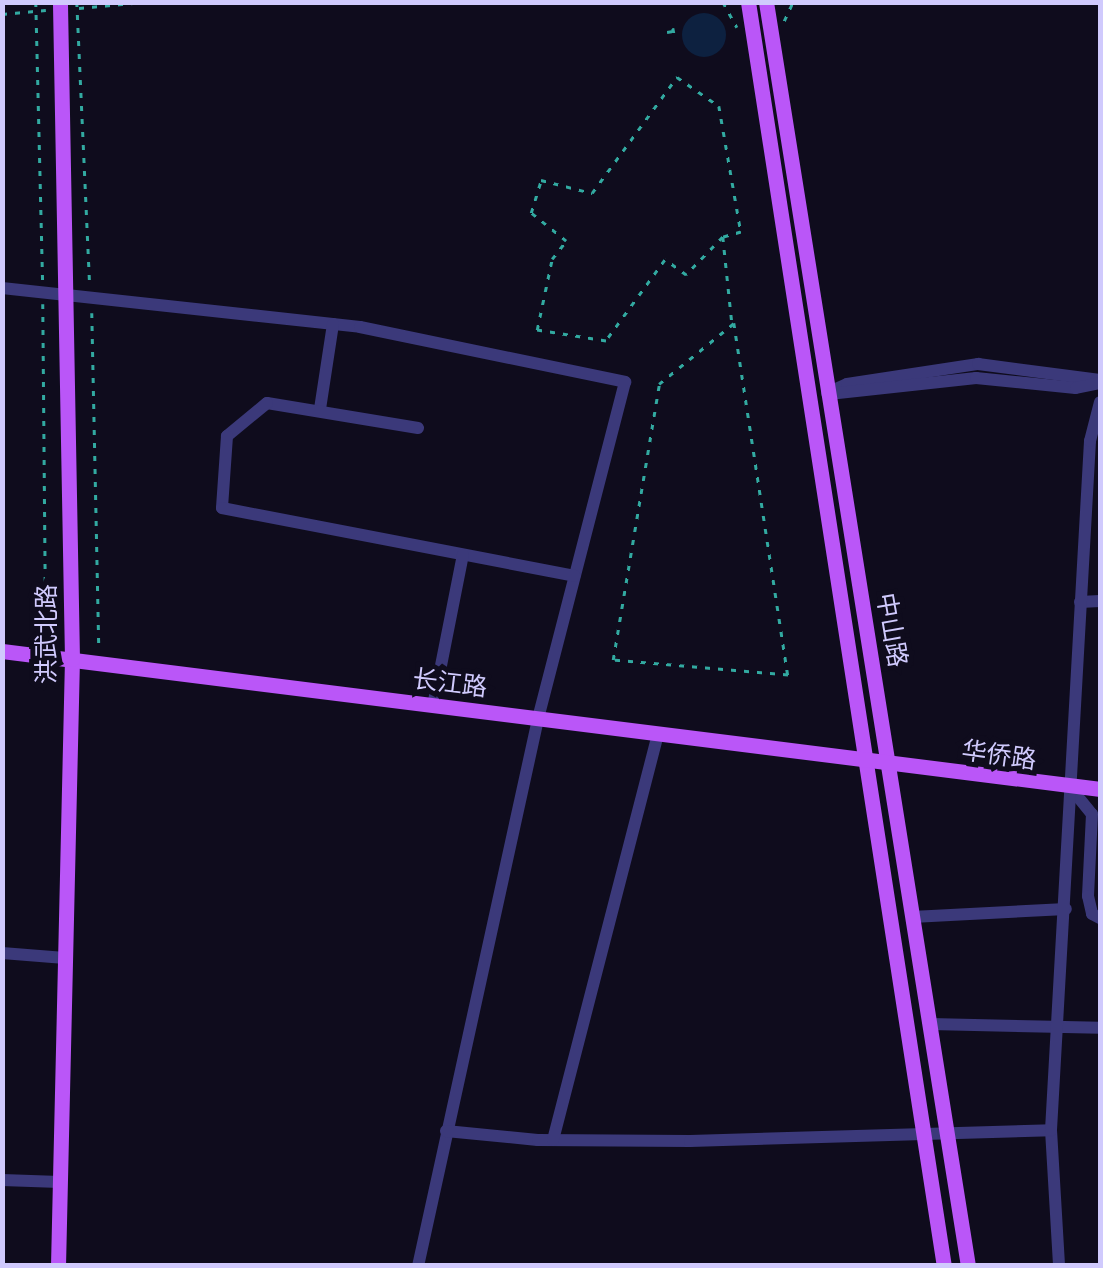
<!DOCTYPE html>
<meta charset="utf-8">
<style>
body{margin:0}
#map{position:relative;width:1103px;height:1268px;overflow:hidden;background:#0f0c1d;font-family:"Public Sans","Noto Sans SC",sans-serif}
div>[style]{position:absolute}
.water>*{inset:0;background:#0d2140}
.round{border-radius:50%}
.path>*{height:2.5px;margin-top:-1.25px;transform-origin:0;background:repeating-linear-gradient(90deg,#32aaa1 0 5px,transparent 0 13px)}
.minor>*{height:12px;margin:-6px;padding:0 6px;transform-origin:6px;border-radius:6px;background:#3b397a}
.major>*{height:15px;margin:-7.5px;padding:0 7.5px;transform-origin:7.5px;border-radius:7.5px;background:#ba56f8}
span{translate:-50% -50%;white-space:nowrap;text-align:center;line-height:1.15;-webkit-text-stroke:10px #0f0c1d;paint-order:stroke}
.street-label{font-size:25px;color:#d0cafd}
.frame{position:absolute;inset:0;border:5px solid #d0cafd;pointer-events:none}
</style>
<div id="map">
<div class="water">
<div class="round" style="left:682px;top:13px;width:44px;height:44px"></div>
</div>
<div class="path">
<div style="left:36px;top:2px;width:279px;rotate:88.6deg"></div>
<div style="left:77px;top:2px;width:283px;rotate:87.4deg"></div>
<div style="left:723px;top:2px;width:29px;rotate:61deg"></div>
<div style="left:79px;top:8px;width:65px;rotate:-5.3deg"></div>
<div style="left:2px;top:14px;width:44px;rotate:-5.2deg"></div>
<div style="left:784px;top:21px;width:21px;rotate:-65deg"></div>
<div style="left:673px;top:28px;width:5px;rotate:79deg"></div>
<div style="left:667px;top:32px;width:6px;rotate:-9deg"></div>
<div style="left:723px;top:237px;width:53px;rotate:134.2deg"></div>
<div style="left:686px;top:275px;width:26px;rotate:-144deg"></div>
<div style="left:665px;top:260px;width:100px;rotate:126.1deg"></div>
<div style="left:606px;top:341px;width:70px;rotate:-170.9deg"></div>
<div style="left:537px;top:330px;width:73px;rotate:-78.1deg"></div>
<div style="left:552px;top:259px;width:23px;rotate:-52deg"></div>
<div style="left:566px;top:241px;width:45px;rotate:-141.3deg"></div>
<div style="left:531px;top:213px;width:34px;rotate:-73deg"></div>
<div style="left:541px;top:180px;width:53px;rotate:14.3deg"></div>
<div style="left:592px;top:193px;width:144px;rotate:-53.8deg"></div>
<div style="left:677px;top:77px;width:51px;rotate:34.6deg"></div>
<div style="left:719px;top:106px;width:128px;rotate:80.1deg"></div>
<div style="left:741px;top:232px;width:19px;rotate:164deg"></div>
<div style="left:723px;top:237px;width:86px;rotate:84deg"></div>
<div style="left:43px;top:304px;width:337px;rotate:89.5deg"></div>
<div style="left:92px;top:313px;width:337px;rotate:88.8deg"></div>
<div style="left:734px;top:323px;width:356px;rotate:81.3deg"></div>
<div style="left:788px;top:675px;width:176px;rotate:-175.1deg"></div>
<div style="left:613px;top:660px;width:280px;rotate:-80.5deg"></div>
<div style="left:659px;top:384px;width:97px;rotate:-39.1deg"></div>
</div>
<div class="minor">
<div style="left:2px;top:288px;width:360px;rotate:6.2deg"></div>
<div style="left:360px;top:327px;width:271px;rotate:11.7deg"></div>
<div style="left:625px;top:382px;width:348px;rotate:104.5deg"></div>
<div style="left:538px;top:719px;width:560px;rotate:102.37deg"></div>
<div style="left:827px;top:393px;width:22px;rotate:-24deg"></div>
<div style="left:847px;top:384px;width:133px;rotate:-8.7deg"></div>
<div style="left:978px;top:364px;width:123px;rotate:7.5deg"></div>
<div style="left:829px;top:394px;width:148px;rotate:-6.2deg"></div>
<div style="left:976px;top:378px;width:100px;rotate:5.7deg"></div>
<div style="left:1076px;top:388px;width:25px;rotate:-12deg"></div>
<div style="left:320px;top:409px;width:86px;rotate:-81.3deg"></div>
<div style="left:418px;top:428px;width:153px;rotate:-170.6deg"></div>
<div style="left:267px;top:403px;width:52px;rotate:140.5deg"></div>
<div style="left:227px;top:436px;width:72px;rotate:94deg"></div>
<div style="left:222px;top:508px;width:359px;rotate:10.9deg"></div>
<div style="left:1080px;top:602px;width:20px;rotate:-3deg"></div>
<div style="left:433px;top:706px;width:154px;rotate:-78.8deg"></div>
<div style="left:1074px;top:792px;width:28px;rotate:51deg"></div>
<div style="left:1092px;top:814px;width:82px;rotate:92.8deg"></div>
<div style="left:1088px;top:896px;width:18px;rotate:77deg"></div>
<div style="left:1092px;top:914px;width:9px;rotate:27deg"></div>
<div style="left:912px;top:917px;width:154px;rotate:-3deg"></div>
<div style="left:2px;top:953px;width:63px;rotate:4.5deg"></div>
<div style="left:930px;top:1024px;width:170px;rotate:1.3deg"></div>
<div style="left:1051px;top:1130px;width:136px;rotate:86.6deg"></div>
<div style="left:446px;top:1131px;width:92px;rotate:5.6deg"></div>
<div style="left:538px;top:1140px;width:152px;rotate:0.4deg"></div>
<div style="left:690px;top:1141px;width:361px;rotate:-1.7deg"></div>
<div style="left:1051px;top:1130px;width:690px;rotate:-86.76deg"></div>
<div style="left:1090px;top:441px;width:40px;rotate:-75.6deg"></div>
<div style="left:553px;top:1140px;width:418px;rotate:-75.5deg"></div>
<div style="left:2px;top:1180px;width:58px;rotate:2deg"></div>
</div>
<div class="major">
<div style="left:748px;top:2px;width:1279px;rotate:81.19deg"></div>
<div style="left:766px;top:2px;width:1280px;rotate:80.92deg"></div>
<div style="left:2px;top:651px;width:1107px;rotate:7.16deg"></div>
<div style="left:58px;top:1266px;width:607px;rotate:-88.68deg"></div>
<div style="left:72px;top:659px;width:657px;rotate:-91.05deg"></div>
</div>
<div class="street-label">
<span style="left:892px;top:630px;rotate:80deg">中山路</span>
<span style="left:46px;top:634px;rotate:-90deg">洪武北路</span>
<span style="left:450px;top:683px;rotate:7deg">长江路</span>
<span style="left:999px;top:755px;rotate:8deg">华侨路</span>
</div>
<div class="frame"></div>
</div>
